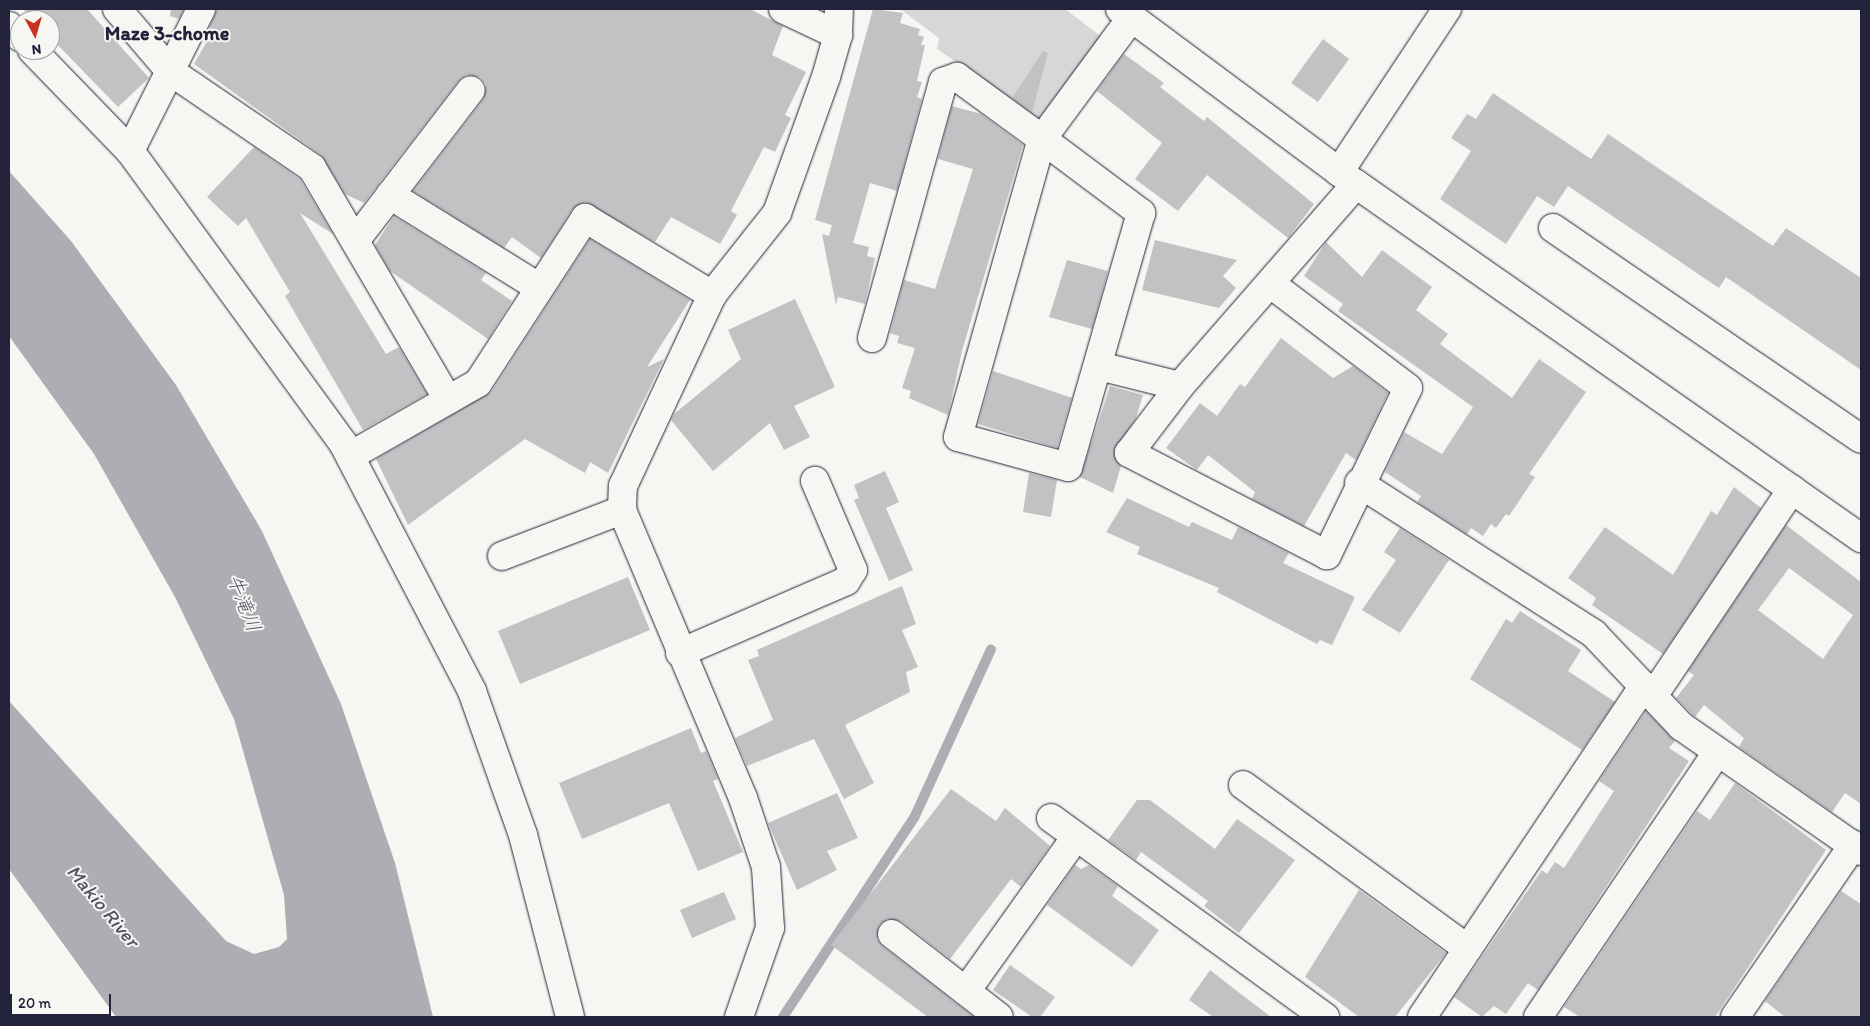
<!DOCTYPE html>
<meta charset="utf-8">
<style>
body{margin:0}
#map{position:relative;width:1870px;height:1026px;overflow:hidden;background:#f6f6f2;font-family:Itim,"Klee One",sans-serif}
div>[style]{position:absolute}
.green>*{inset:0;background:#d7d7d7}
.water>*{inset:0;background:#adadb3}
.stream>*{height:10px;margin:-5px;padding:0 5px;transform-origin:5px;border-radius:5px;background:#adadb3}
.building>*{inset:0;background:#c2c2c4}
.roads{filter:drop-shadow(0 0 1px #22223b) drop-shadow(0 0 1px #22223b)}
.minor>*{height:28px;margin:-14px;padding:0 14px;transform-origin:14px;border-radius:14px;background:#f6f6f2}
span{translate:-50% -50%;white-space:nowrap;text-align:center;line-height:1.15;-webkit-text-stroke:4px #f6f6f2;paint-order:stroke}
.neighbourhood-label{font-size:20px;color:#22223b;font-weight:700}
.water-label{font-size:20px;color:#535365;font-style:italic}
.frame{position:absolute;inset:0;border:10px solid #22223b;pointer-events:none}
.north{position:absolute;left:10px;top:10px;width:50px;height:50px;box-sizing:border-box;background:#f6f6f2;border:1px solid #a1a1a9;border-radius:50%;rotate:174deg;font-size:14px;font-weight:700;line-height:20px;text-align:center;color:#22223b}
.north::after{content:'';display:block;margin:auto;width:18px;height:22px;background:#c8321e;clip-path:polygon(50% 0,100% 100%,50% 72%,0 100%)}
.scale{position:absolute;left:10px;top:994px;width:101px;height:22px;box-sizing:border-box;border:2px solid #22223b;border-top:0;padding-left:6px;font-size:15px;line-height:18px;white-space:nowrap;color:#22223b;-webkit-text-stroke:4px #f6f6f2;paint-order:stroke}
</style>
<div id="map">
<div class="green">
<div style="clip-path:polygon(900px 9px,1065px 9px,1103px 38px,1041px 120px,937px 49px,939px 38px)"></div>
</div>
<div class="water">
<div style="clip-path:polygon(9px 171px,71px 241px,176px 385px,262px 531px,341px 704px,395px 863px,433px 1017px,116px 1017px,9px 869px,9px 701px,226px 941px,254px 954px,279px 947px,287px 939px,284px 895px,234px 719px,175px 597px,94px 454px,9px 336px)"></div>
</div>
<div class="stream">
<div style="left:783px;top:1017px;width:240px;rotate:-56.7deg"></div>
<div style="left:915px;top:816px;width:183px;rotate:-65.5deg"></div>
</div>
<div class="building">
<div style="clip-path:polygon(23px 9px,87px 9px,149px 78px,118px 107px,50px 37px,50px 20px,34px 20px)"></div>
<div style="clip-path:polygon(171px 9px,184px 9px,179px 19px,170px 16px)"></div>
<div style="clip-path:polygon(217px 9px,750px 9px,783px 26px,772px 55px,806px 72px,785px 115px,791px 118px,775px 152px,764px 147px,731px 211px,737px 215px,720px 244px,671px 217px,655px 242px,585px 202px,572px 210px,541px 258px,512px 237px,504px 248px,413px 191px,483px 100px,486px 84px,480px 77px,466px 75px,459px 80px,364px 203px,345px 194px,321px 155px,194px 64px,214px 29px,209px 28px)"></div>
<div style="clip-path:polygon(873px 9px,903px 13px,900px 23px,920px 29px,918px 35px,924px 37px,921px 45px,925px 45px,917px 81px,922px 82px,917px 97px,922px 99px,897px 191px,870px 183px,853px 243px,869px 247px,867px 256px,875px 258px,865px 304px,838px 297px,836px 305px,822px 234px,829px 236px,832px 225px,815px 220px)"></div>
<div style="clip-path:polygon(1323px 39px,1349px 59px,1318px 102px,1291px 83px)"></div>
<div style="clip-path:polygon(1043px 51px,1048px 53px,1032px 112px,1012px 98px)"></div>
<div style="clip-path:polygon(1124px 54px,1164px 83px,1160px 87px,1204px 121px,1207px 117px,1314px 204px,1288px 238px,1207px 175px,1178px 211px,1135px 179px,1162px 143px,1097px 91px)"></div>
<div style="clip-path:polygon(1493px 93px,1591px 159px,1608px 134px,1773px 246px,1786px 228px,1861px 278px,1861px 370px,1726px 277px,1719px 288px,1568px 186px,1554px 207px,1537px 196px,1506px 244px,1440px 199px,1471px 151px,1451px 138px,1467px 114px,1476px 119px)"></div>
<div style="clip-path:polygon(952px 106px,981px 114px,1023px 145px,962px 351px,948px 415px,909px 398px,911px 391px,902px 388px,915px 348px,897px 343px,899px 336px,890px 333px,904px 280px,935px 289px,973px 169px,938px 159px)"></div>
<div style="clip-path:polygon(254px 147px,300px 179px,333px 234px,300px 213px,386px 354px,399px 347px,427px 394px,363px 430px,285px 296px,290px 292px,246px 218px,238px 226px,207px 197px)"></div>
<div style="clip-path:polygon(394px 216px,486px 273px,481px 280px,512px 301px,488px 339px,390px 271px,375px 245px)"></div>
<div style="clip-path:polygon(590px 239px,690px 300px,647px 367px,664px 359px,608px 473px,590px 462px,585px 473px,525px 439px,408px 525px,376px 459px,491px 392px)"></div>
<div style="clip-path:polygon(1155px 240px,1237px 260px,1223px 276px,1236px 288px,1219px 308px,1142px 290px)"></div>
<div style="clip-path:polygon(1326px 242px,1362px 277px,1382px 250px,1432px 287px,1416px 310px,1448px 334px,1440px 344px,1512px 398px,1539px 359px,1586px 392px,1529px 474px,1535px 477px,1509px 516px,1506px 514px,1496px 528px,1491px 524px,1483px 536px,1471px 528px,1467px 534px,1417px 502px,1421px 496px,1385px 472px,1404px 432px,1442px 454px,1473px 407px,1338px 311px,1343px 304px,1304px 276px)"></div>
<div style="clip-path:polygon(1067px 260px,1108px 271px,1092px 329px,1049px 317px)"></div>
<div style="clip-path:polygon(795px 299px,835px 387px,794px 406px,810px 437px,784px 450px,770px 423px,713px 471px,671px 420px,674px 414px,741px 359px,728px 330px)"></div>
<div style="clip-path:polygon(1281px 338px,1333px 378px,1353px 366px,1388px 393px,1356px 460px,1346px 453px,1304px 526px,1252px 499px,1255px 492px,1208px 455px,1197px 470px,1166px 448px,1200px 403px,1217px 416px,1240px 384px,1245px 387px)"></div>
<div style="clip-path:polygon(993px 371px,1072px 398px,1057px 448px,978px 424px)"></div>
<div style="clip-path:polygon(1110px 386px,1143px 395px,1136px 418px,1114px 451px,1121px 466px,1113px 493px,1080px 477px)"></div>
<div style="clip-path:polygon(885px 471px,899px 502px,886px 508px,913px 570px,889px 581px,854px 500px,859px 498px,854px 485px)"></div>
<div style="clip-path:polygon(1029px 473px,1057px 480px,1051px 517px,1023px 512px)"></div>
<div style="clip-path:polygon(1734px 487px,1761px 508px,1663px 654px,1592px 605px,1596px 598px,1568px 578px,1605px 527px,1673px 575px,1711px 511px,1717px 515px)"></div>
<div style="clip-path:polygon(1127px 498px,1189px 527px,1192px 522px,1232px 540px,1238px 527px,1289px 553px,1283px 563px,1355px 597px,1332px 645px,1320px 640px,1317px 644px,1217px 592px,1219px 588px,1137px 554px,1140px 547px,1106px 532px)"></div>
<div style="clip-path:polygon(evenodd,1786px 525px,1861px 582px,1861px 804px,1845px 793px,1832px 812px,1739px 747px,1744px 738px,1704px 705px,1695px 717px,1676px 698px,1694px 675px,1688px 671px,1786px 525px,1789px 568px,1853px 615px,1823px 659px,1758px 610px,1789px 568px)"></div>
<div style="clip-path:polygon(1400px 528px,1449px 560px,1400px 633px,1362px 610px,1396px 560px,1384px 552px)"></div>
<div style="clip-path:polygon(628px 577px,650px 630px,520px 684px,498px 631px)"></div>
<div style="clip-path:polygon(902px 586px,916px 624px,902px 630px,918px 667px,906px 672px,910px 692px,845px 725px,874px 783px,844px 799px,814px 739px,747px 766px,735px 738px,773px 720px,748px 660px,759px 656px,757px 650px)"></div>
<div style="clip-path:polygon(1520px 611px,1581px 650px,1568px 671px,1615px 702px,1582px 750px,1470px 679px,1506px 619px,1512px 623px)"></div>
<div style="clip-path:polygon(1646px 711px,1675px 741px,1669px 748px,1689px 761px,1538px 990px,1528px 983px,1506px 1014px,1494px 1006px,1482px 1017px,1454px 997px,1542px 870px,1547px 874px,1555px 862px,1564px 868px,1614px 791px,1599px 781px)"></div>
<div style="clip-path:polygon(691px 728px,701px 753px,706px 751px,718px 779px,713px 781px,743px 852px,698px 871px,669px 803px,582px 839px,559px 783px)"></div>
<div style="clip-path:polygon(1735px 783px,1826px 850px,1715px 1017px,1580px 1017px,1564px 1007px,1697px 811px,1710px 820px)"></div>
<div style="clip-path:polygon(951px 789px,996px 821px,1005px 808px,1050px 846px,1021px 887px,1011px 879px,950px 959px,901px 921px,887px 919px,879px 925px,877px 939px,882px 946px,974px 1017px,928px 1017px,831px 945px)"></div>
<div style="clip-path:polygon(837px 793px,858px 838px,827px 851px,837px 870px,797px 890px,768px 823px)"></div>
<div style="clip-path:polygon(1137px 800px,1150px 800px,1215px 849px,1237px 819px,1295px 860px,1239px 933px,1204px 906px,1208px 901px,1141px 852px,1136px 860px,1108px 840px)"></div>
<div style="clip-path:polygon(1075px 865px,1081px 869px,1089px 865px,1118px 886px,1112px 896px,1159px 930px,1132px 967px,1047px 905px)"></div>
<div style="clip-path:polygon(1359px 890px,1446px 953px,1395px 1017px,1359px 1017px,1305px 977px)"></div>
<div style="clip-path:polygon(1841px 891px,1861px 904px,1861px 1017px,1785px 1017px,1765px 1001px)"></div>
<div style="clip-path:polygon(724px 892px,736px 919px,692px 938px,680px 910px)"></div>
<div style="clip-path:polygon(1010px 965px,1055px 997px,1040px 1017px,1032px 1017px,993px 990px)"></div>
<div style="clip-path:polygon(1210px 970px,1237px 991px,1271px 1017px,1213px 1017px,1189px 1000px)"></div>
</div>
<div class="roads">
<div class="minor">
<div style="left:117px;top:9px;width:82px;rotate:49.5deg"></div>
<div style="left:170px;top:71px;width:172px;rotate:34.3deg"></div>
<div style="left:312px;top:168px;width:269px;rotate:59.6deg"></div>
<div style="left:783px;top:9px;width:61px;rotate:25.3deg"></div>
<div style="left:1120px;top:9px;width:294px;rotate:36.6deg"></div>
<div style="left:1356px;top:184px;width:617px;rotate:35.03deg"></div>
<div style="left:9px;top:26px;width:16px;rotate:45deg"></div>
<div style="left:32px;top:50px;width:141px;rotate:45.9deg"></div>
<div style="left:130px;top:151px;width:361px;rotate:53.9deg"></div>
<div style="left:343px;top:443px;width:280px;rotate:62.5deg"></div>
<div style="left:472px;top:691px;width:153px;rotate:70.5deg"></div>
<div style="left:523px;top:835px;width:188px;rotate:75.5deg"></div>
<div style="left:130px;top:151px;width:159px;rotate:-63.4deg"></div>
<div style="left:1339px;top:172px;width:196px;rotate:-56.5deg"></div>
<div style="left:390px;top:195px;width:176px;rotate:31.8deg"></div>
<div style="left:1553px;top:228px;width:373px;rotate:34.4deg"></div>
<div style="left:355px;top:241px;width:190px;rotate:-52.5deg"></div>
<div style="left:1271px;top:284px;width:172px;rotate:37.2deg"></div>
<div style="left:1408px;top:388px;width:186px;rotate:115.9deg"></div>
<div style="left:1327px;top:555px;width:223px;rotate:-152.7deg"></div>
<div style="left:1129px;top:453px;width:84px;rotate:-52.7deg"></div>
<div style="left:1180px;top:386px;width:268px;rotate:-48.9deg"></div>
<div style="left:872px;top:338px;width:266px;rotate:-74.5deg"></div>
<div style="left:943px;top:82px;width:15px;rotate:-20deg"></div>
<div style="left:957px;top:77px;width:105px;rotate:36.1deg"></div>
<div style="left:1042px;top:139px;width:124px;rotate:36.8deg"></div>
<div style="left:1141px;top:213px;width:264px;rotate:106deg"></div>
<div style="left:1068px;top:467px;width:114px;rotate:-164.7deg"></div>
<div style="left:958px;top:437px;width:310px;rotate:-74.3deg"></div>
<div style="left:1042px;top:139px;width:152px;rotate:-53.6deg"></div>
<div style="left:1099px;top:366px;width:83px;rotate:13.9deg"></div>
<div style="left:350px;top:456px;width:147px;rotate:-29.7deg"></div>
<div style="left:478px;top:383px;width:197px;rotate:-57deg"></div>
<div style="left:585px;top:218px;width:149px;rotate:31.2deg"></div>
<div style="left:1359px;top:483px;width:279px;rotate:32.7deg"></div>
<div style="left:1594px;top:634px;width:127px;rotate:46.6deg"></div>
<div style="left:1681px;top:726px;width:219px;rotate:34.8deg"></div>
<div style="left:502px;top:556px;width:129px;rotate:-21deg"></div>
<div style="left:680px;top:653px;width:181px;rotate:-23.4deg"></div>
<div style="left:846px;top:581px;width:13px;rotate:-58deg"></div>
<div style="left:853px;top:570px;width:97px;rotate:-113.1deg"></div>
<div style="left:1653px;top:696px;width:249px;rotate:-56.1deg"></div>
<div style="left:1243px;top:785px;width:278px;rotate:36.1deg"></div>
<div style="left:1051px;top:818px;width:339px;rotate:36deg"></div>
<div style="left:892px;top:934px;width:135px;rotate:37.8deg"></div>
<div style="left:966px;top:991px;width:189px;rotate:-54.5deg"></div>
<div style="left:739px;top:1017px;width:94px;rotate:-70.8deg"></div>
<div style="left:770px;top:928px;width:61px;rotate:-93.8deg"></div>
<div style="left:766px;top:867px;width:73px;rotate:-108.4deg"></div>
<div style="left:743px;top:798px;width:312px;rotate:-112.8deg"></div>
<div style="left:622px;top:510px;width:24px;rotate:-88deg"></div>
<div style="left:623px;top:486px;width:211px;rotate:-65deg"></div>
<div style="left:712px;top:295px;width:105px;rotate:-51.6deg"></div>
<div style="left:777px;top:213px;width:145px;rotate:-70.2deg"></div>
<div style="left:826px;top:77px;width:44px;rotate:-74.1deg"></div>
<div style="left:838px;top:35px;width:26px;rotate:-88deg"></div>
<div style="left:1422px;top:1017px;width:399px;rotate:-56.2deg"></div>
<div style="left:1538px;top:1017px;width:319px;rotate:-55.9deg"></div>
<div style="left:1735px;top:1017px;width:209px;rotate:-55.5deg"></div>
</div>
</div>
<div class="neighbourhood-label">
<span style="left:167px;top:33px">Maze 3-chome</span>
</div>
<div class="water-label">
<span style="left:244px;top:603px;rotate:69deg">牛滝川</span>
<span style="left:103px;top:906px;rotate:50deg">Makio River</span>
</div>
<div class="frame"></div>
<div class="north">N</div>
<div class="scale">20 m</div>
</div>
